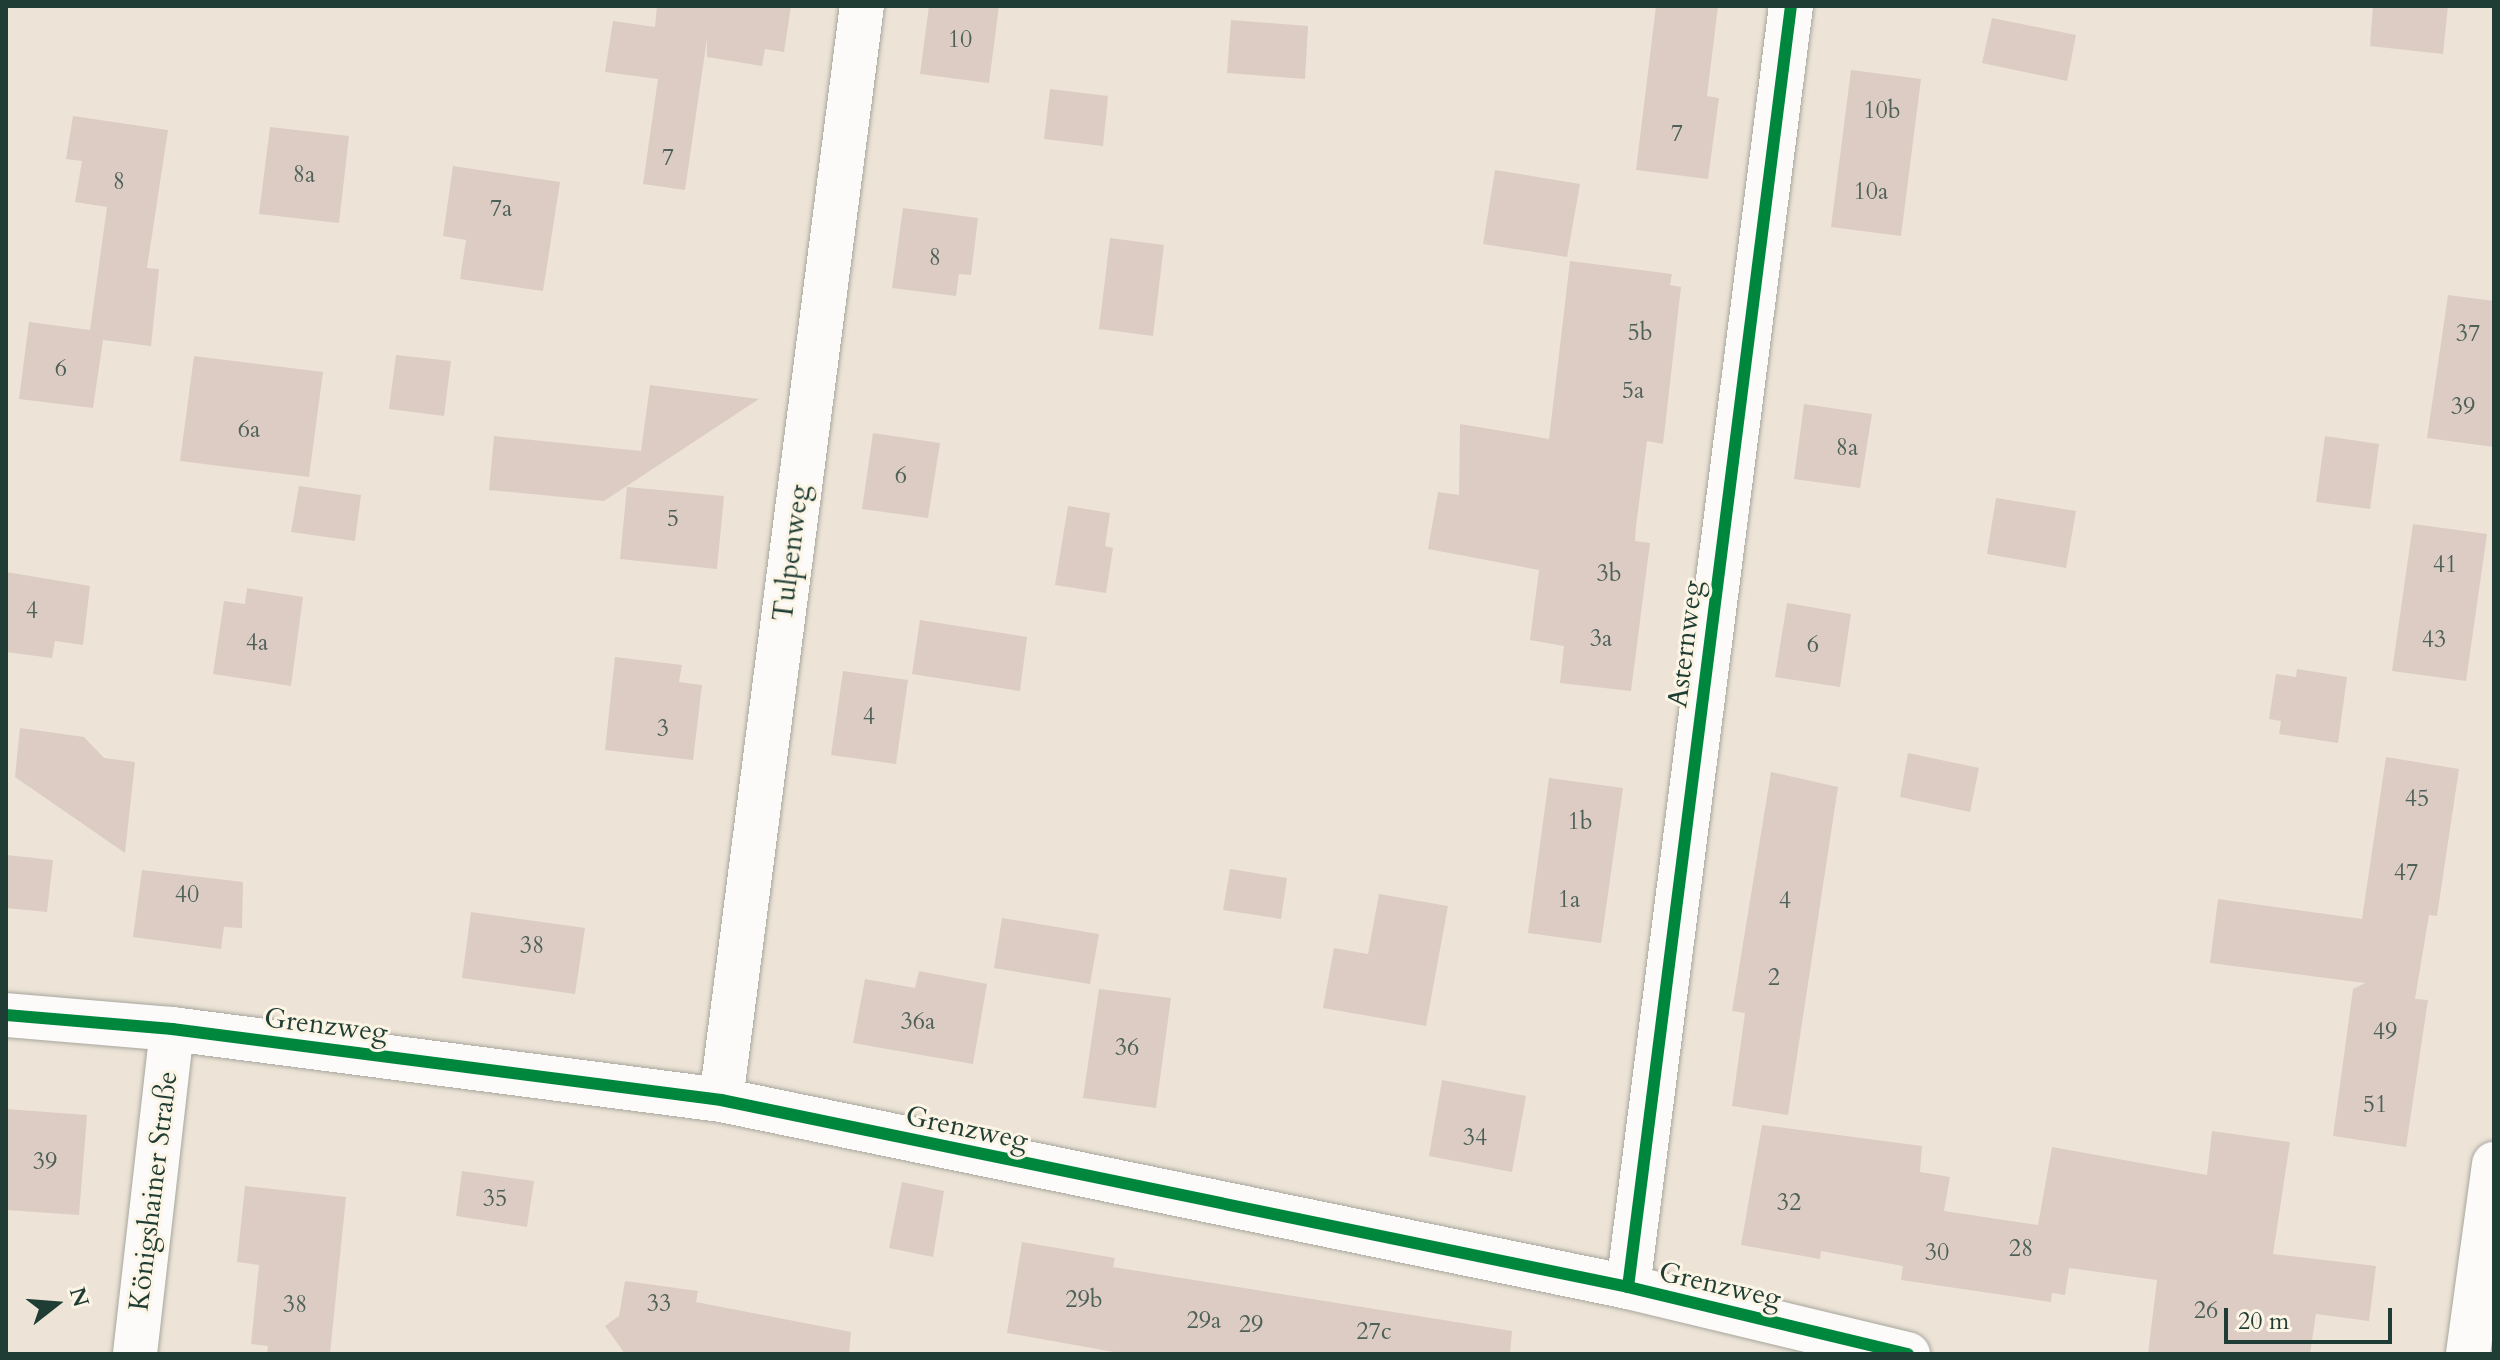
<!DOCTYPE html>
<meta charset="utf-8">
<style>
body{margin:0}
#map{position:relative;width:2500px;height:1360px;overflow:hidden;background:#ede4d7;font-family:Cardo,serif}
div>[style]{position:absolute}
.building>*{inset:0;background:#dcccc4}
.roads{filter:drop-shadow(0 0 2px #a8a69e) drop-shadow(0 0 2px #a8a69e)}
.minor>*{height:44px;margin:-22px;padding:0 22px;transform-origin:22px;border-radius:22px;background:#fcfbf9}
.cycleway>*{height:12px;margin:-6px;padding:0 6px;transform-origin:6px;border-radius:6px;background:#00873e}
span{translate:-50% -50%;white-space:nowrap;text-align:center;line-height:1.15;-webkit-text-stroke:6px #fcf5e5;paint-order:stroke}
.number-label{font-size:24px;color:#4e6158}
.number-label span{-webkit-text-stroke-width:0}
.street-label{font-size:28px;color:#1f3d34}
.frame{position:absolute;inset:0;border:8px solid #1f3d34;pointer-events:none}
.north{position:absolute;left:16px;top:1264px;width:80px;height:80px;-webkit-text-stroke:6px #fcf5e5;paint-order:stroke;rotate:73deg;font-size:22px;font-weight:700;line-height:32px;text-align:center;color:#1f3d34}
.north::after{content:'';display:block;margin:auto;width:28px;height:36px;background:#1f3d34;clip-path:polygon(50% 0,100% 100%,50% 72%,0 100%)}
.scale{position:absolute;left:2224px;top:1308px;width:168px;height:36px;box-sizing:border-box;border:4px solid #1f3d34;border-top:0;padding-left:10px;font-size:24px;line-height:28px;white-space:nowrap;color:#1f3d34;-webkit-text-stroke:6px #fcf5e5;paint-order:stroke}
</style>
<div id="map">
<div class="building">
<div style="clip-path:polygon(657px 6px,791px 6px,784px 52px,765px 49px,762px 66px,707px 57px,707px 39px,685px 190px,643px 184px,658px 79px,605px 72px,613px 21px,655px 27px)"></div>
<div style="clip-path:polygon(929px 6px,999px 6px,989px 83px,920px 74px)"></div>
<div style="clip-path:polygon(1656px 6px,1718px 6px,1707px 96px,1719px 98px,1708px 179px,1636px 170px)"></div>
<div style="clip-path:polygon(2373px 6px,2448px 6px,2443px 54px,2370px 46px)"></div>
<div style="clip-path:polygon(1992px 18px,2076px 35px,2067px 81px,1982px 63px)"></div>
<div style="clip-path:polygon(1231px 20px,1308px 26px,1305px 79px,1227px 73px)"></div>
<div style="clip-path:polygon(1851px 70px,1921px 79px,1901px 236px,1831px 227px)"></div>
<div style="clip-path:polygon(1050px 89px,1108px 96px,1103px 146px,1044px 139px)"></div>
<div style="clip-path:polygon(73px 116px,168px 130px,147px 268px,159px 269px,151px 346px,103px 340px,93px 408px,19px 399px,29px 322px,90px 330px,107px 207px,75px 202px,82px 161px,66px 159px)"></div>
<div style="clip-path:polygon(270px 127px,349px 136px,339px 223px,259px 214px)"></div>
<div style="clip-path:polygon(453px 166px,560px 182px,543px 291px,460px 279px,466px 240px,443px 236px)"></div>
<div style="clip-path:polygon(1495px 170px,1580px 184px,1567px 257px,1483px 244px)"></div>
<div style="clip-path:polygon(903px 208px,978px 218px,971px 275px,959px 274px,956px 296px,892px 288px)"></div>
<div style="clip-path:polygon(1110px 238px,1164px 245px,1153px 336px,1099px 329px)"></div>
<div style="clip-path:polygon(1570px 261px,1672px 274px,1670px 285px,1681px 287px,1663px 444px,1647px 441px,1636px 526px,1635px 541px,1650px 543px,1631px 691px,1560px 683px,1564px 646px,1530px 640px,1539px 570px,1428px 549px,1438px 492px,1459px 495px,1460px 424px,1549px 439px)"></div>
<div style="clip-path:polygon(2448px 295px,2494px 301px,2494px 447px,2427px 438px)"></div>
<div style="clip-path:polygon(396px 355px,451px 361px,444px 416px,389px 409px)"></div>
<div style="clip-path:polygon(194px 356px,323px 372px,309px 477px,180px 461px)"></div>
<div style="clip-path:polygon(650px 385px,759px 399px,604px 501px,489px 490px,494px 436px,641px 451px)"></div>
<div style="clip-path:polygon(1804px 404px,1872px 414px,1860px 488px,1794px 479px)"></div>
<div style="clip-path:polygon(873px 433px,940px 443px,928px 518px,862px 509px)"></div>
<div style="clip-path:polygon(2325px 436px,2379px 444px,2370px 509px,2316px 502px)"></div>
<div style="clip-path:polygon(299px 486px,361px 495px,355px 541px,291px 532px)"></div>
<div style="clip-path:polygon(627px 487px,724px 496px,717px 569px,620px 559px)"></div>
<div style="clip-path:polygon(1996px 498px,2076px 511px,2066px 568px,1987px 554px)"></div>
<div style="clip-path:polygon(1068px 506px,1110px 513px,1105px 546px,1113px 548px,1106px 593px,1055px 585px)"></div>
<div style="clip-path:polygon(2413px 524px,2487px 534px,2466px 681px,2392px 671px)"></div>
<div style="clip-path:polygon(6px 572px,90px 586px,83px 645px,55px 641px,52px 658px,6px 652px)"></div>
<div style="clip-path:polygon(247px 588px,303px 597px,291px 686px,213px 674px,224px 601px,245px 604px)"></div>
<div style="clip-path:polygon(1787px 603px,1851px 614px,1840px 687px,1775px 677px)"></div>
<div style="clip-path:polygon(920px 620px,1027px 637px,1020px 691px,912px 674px)"></div>
<div style="clip-path:polygon(615px 657px,682px 665px,679px 682px,702px 685px,693px 760px,605px 750px)"></div>
<div style="clip-path:polygon(2297px 669px,2347px 677px,2338px 743px,2279px 734px,2281px 721px,2269px 719px,2276px 674px,2296px 677px)"></div>
<div style="clip-path:polygon(843px 671px,908px 680px,896px 764px,831px 755px)"></div>
<div style="clip-path:polygon(20px 728px,84px 737px,104px 758px,135px 762px,125px 853px,15px 777px)"></div>
<div style="clip-path:polygon(1908px 753px,1979px 768px,1970px 812px,1900px 797px)"></div>
<div style="clip-path:polygon(2386px 757px,2459px 769px,2437px 916px,2429px 915px,2415px 999px,2428px 1000px,2406px 1147px,2333px 1136px,2353px 989px,2365px 983px,2210px 963px,2218px 899px,2362px 919px)"></div>
<div style="clip-path:polygon(1771px 772px,1838px 787px,1788px 1115px,1732px 1106px,1745px 1013px,1732px 1011px)"></div>
<div style="clip-path:polygon(1549px 778px,1623px 788px,1601px 943px,1528px 933px)"></div>
<div style="clip-path:polygon(6px 855px,53px 860px,47px 912px,6px 908px)"></div>
<div style="clip-path:polygon(1230px 869px,1287px 878px,1281px 919px,1223px 910px)"></div>
<div style="clip-path:polygon(142px 870px,243px 882px,242px 928px,224px 927px,221px 949px,133px 937px)"></div>
<div style="clip-path:polygon(1379px 894px,1448px 906px,1426px 1026px,1323px 1008px,1334px 948px,1368px 954px)"></div>
<div style="clip-path:polygon(471px 912px,585px 928px,575px 994px,462px 978px)"></div>
<div style="clip-path:polygon(1002px 918px,1099px 934px,1090px 984px,994px 968px)"></div>
<div style="clip-path:polygon(919px 971px,987px 984px,973px 1064px,853px 1043px,865px 979px,915px 988px)"></div>
<div style="clip-path:polygon(1099px 989px,1171px 998px,1156px 1108px,1083px 1098px)"></div>
<div style="clip-path:polygon(1442px 1080px,1526px 1096px,1512px 1172px,1429px 1156px)"></div>
<div style="clip-path:polygon(6px 1109px,87px 1115px,79px 1215px,6px 1210px)"></div>
<div style="clip-path:polygon(1762px 1125px,1922px 1146px,1920px 1172px,1950px 1177px,1944px 1211px,2038px 1225px,2052px 1147px,2207px 1175px,2212px 1131px,2290px 1142px,2273px 1254px,2376px 1266px,2369px 1321px,2316px 1314px,2310px 1354px,2148px 1354px,2157px 1280px,2069px 1268px,2065px 1295px,2052px 1293px,2051px 1302px,1901px 1280px,1903px 1266px,1821px 1251px,1820px 1259px,1741px 1245px)"></div>
<div style="clip-path:polygon(462px 1171px,534px 1181px,527px 1227px,456px 1216px)"></div>
<div style="clip-path:polygon(902px 1182px,944px 1191px,933px 1257px,889px 1248px)"></div>
<div style="clip-path:polygon(245px 1186px,346px 1197px,330px 1354px,267px 1354px,268px 1346px,251px 1344px,259px 1265px,237px 1262px)"></div>
<div style="clip-path:polygon(1022px 1242px,1115px 1258px,1113px 1267px,1512px 1331px,1510px 1354px,1125px 1354px,1007px 1333px)"></div>
<div style="clip-path:polygon(625px 1281px,698px 1291px,696px 1302px,851px 1332px,849px 1354px,625px 1354px,605px 1326px,619px 1316px)"></div>
</div>
<div class="roads">
<div class="minor">
<div style="left:6px;top:1015px;width:167px;rotate:4.8deg"></div>
<div style="left:172px;top:1029px;width:554px;rotate:7.37deg"></div>
<div style="left:721px;top:1100px;width:926px;rotate:11.65deg"></div>
<div style="left:1628px;top:1287px;width:288px;rotate:13.5deg"></div>
<div style="left:721px;top:1100px;width:1103px;rotate:-82.66deg"></div>
<div style="left:1628px;top:1287px;width:1291px;rotate:-82.75deg"></div>
<div style="left:135px;top:1354px;width:327px;rotate:-83.5deg"></div>
<div style="left:2468px;top:1354px;width:192px;rotate:-82.2deg"></div>
</div>
</div>
<div class="cycleway">
<div style="left:6px;top:1015px;width:167px;rotate:4.8deg"></div>
<div style="left:172px;top:1029px;width:554px;rotate:7.37deg"></div>
<div style="left:721px;top:1100px;width:926px;rotate:11.65deg"></div>
<div style="left:1628px;top:1287px;width:288px;rotate:13.5deg"></div>
<div style="left:1628px;top:1287px;width:1291px;rotate:-82.75deg"></div>
</div>
<div class="number-label">
<span style="left:960px;top:40px">10</span>
<span style="left:1882px;top:111px">10b</span>
<span style="left:1677px;top:134px">7</span>
<span style="left:668px;top:158px">7</span>
<span style="left:304px;top:175px">8a</span>
<span style="left:119px;top:182px">8</span>
<span style="left:1871px;top:192px">10a</span>
<span style="left:501px;top:209px">7a</span>
<span style="left:935px;top:258px">8</span>
<span style="left:1640px;top:333px">5b</span>
<span style="left:2468px;top:334px">37</span>
<span style="left:61px;top:369px">6</span>
<span style="left:1633px;top:391px">5a</span>
<span style="left:2463px;top:407px">39</span>
<span style="left:249px;top:430px">6a</span>
<span style="left:1847px;top:448px">8a</span>
<span style="left:901px;top:476px">6</span>
<span style="left:673px;top:519px">5</span>
<span style="left:2445px;top:565px">41</span>
<span style="left:1609px;top:574px">3b</span>
<span style="left:32px;top:611px">4</span>
<span style="left:1601px;top:639px">3a</span>
<span style="left:2434px;top:640px">43</span>
<span style="left:257px;top:643px">4a</span>
<span style="left:1813px;top:645px">6</span>
<span style="left:869px;top:717px">4</span>
<span style="left:663px;top:729px">3</span>
<span style="left:2417px;top:799px">45</span>
<span style="left:1580px;top:822px">1b</span>
<span style="left:2406px;top:873px">47</span>
<span style="left:187px;top:895px">40</span>
<span style="left:1569px;top:900px">1a</span>
<span style="left:1785px;top:901px">4</span>
<span style="left:532px;top:946px">38</span>
<span style="left:1774px;top:978px">2</span>
<span style="left:918px;top:1022px">36a</span>
<span style="left:2385px;top:1032px">49</span>
<span style="left:1127px;top:1048px">36</span>
<span style="left:2375px;top:1105px">51</span>
<span style="left:1475px;top:1138px">34</span>
<span style="left:45px;top:1162px">39</span>
<span style="left:495px;top:1199px">35</span>
<span style="left:1789px;top:1203px">32</span>
<span style="left:2021px;top:1249px">28</span>
<span style="left:1937px;top:1253px">30</span>
<span style="left:1084px;top:1300px">29b</span>
<span style="left:659px;top:1304px">33</span>
<span style="left:295px;top:1305px">38</span>
<span style="left:2206px;top:1311px">26</span>
<span style="left:1204px;top:1321px">29a</span>
<span style="left:1251px;top:1325px">29</span>
<span style="left:1374px;top:1332px">27c</span>
</div>
<div class="street-label">
<span style="left:791px;top:553px;rotate:-83deg">Tulpenweg</span>
<span style="left:1685px;top:644px;rotate:-83deg">Asternweg</span>
<span style="left:326px;top:1025px;rotate:7deg">Grenzweg</span>
<span style="left:967px;top:1128px;rotate:12deg">Grenzweg</span>
<span style="left:153px;top:1191px;rotate:-83deg">Königshainer Straße</span>
<span style="left:1720px;top:1285px;rotate:13deg">Grenzweg</span>
</div>
<div class="frame"></div>
<div class="north">N</div>
<div class="scale">20 m</div>
</div>
